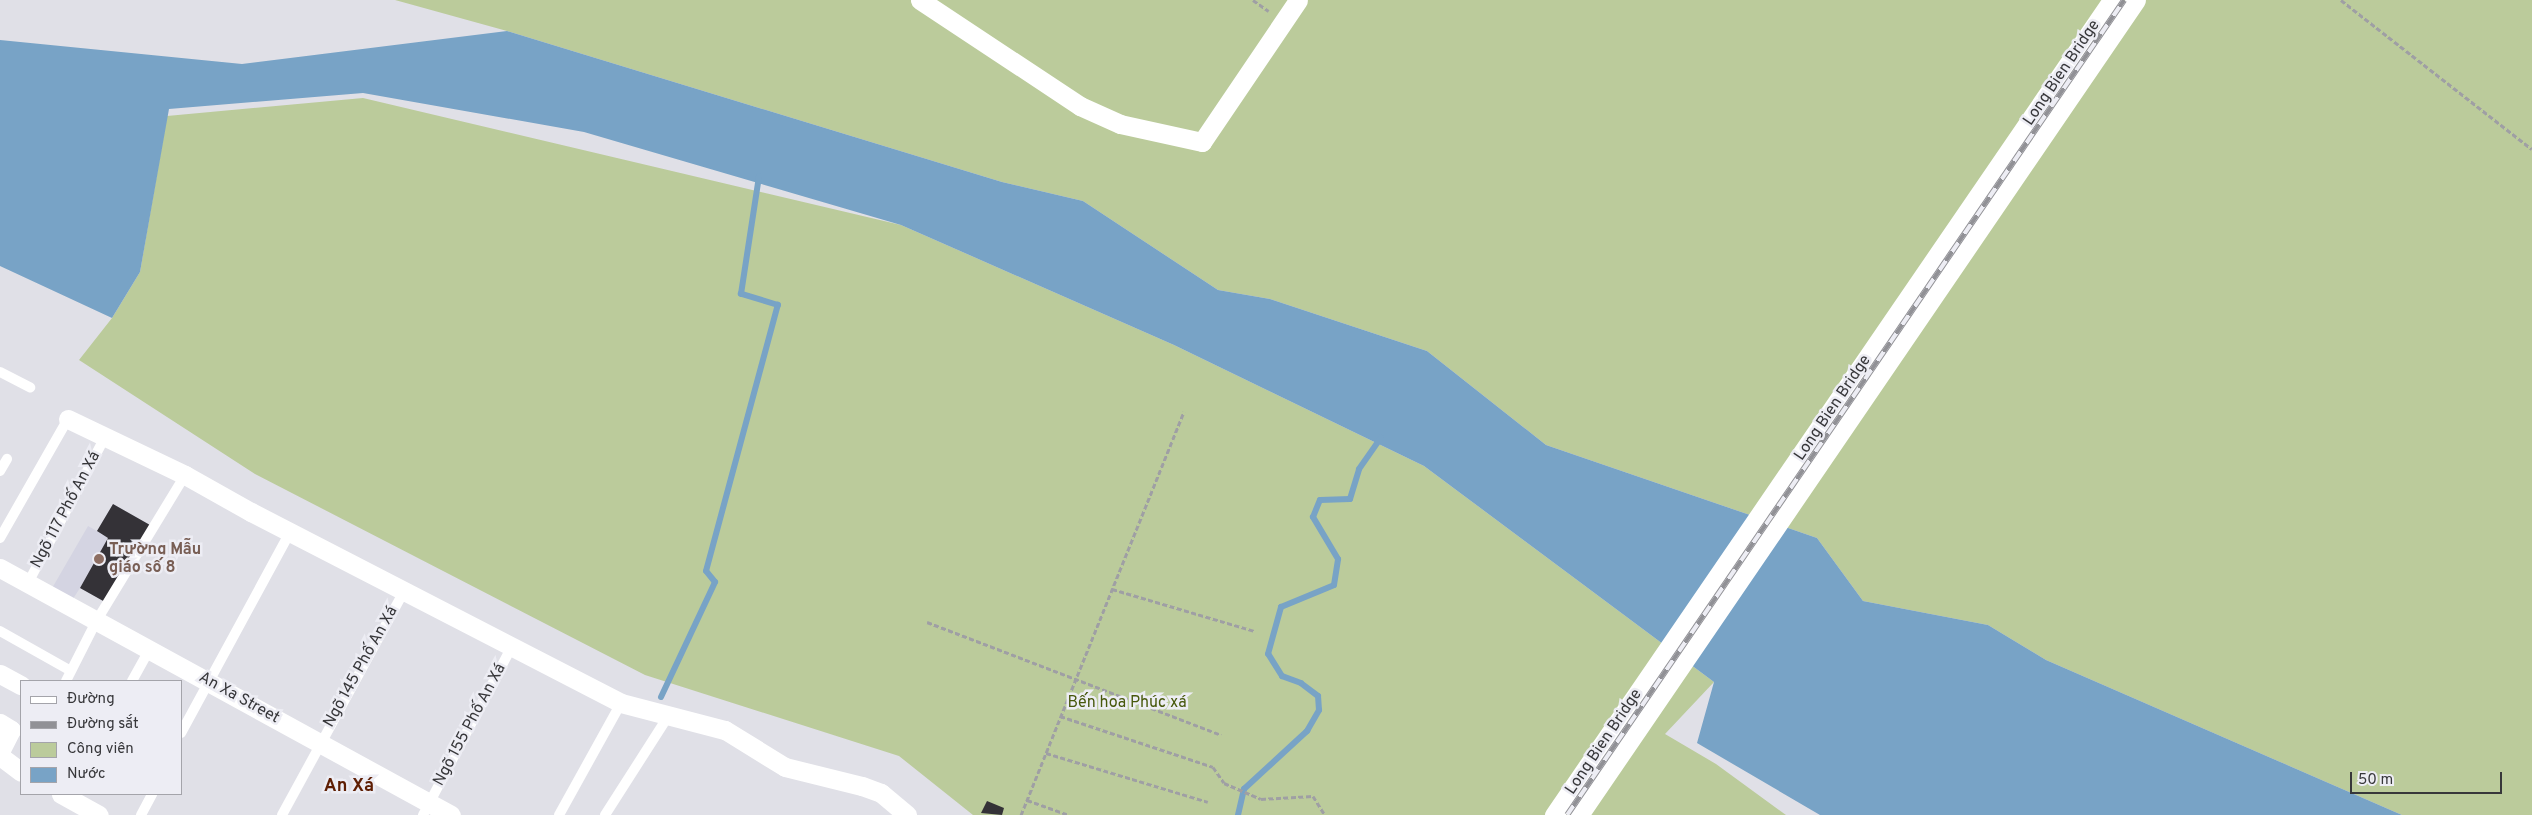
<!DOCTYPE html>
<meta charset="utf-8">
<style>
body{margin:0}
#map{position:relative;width:2532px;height:815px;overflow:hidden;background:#e0e0e7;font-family:Overpass,sans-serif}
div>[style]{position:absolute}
.built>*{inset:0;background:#d4d4e2}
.green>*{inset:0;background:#bbcb9b}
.water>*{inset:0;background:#78a3c6}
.stream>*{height:6px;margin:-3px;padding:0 3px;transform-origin:3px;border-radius:3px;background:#78a3c6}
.building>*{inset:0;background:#343237}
.path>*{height:3px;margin-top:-1.5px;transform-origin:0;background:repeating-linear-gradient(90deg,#9f9fa4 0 5px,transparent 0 7.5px)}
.lane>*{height:10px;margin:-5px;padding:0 5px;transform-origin:5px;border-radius:5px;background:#fff}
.street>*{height:19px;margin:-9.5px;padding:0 9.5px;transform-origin:9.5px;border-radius:9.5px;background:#fff}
.rail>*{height:5.5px;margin-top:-2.75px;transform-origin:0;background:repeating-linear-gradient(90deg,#ededf4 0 11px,#919196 0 22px);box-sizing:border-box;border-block:1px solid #919196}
.dots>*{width:14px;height:14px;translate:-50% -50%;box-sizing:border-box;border:2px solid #ededf4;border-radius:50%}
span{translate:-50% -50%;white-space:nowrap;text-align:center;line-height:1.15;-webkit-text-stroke:5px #ededf4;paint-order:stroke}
.street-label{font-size:16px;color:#37373a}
.education-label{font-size:16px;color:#785e54;font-weight:700}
.left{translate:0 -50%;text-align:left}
.park-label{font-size:16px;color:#47580c}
.neighbourhood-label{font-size:18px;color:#5e1e03;font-weight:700}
.legend{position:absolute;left:20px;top:680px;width:162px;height:115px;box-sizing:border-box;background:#ededf4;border:1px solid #a4a4aa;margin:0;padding:6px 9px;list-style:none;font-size:15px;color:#37373a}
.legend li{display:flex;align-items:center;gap:10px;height:25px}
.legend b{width:25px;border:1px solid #a4a4aa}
.scale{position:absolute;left:2350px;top:772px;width:152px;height:22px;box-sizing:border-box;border:2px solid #37373a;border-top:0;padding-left:6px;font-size:15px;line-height:18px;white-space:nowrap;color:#37373a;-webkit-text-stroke:4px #ededf4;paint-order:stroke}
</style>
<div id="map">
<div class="built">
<div style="clip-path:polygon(113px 504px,150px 525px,105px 602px,80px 588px,71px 602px,51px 590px,88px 526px,97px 531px)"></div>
</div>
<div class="green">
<div style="clip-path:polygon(395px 0,2532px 0,2532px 815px,2402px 815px,2046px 660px,1988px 625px,1863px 601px,1817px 538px,1546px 445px,1427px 351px,1270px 299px,1218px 290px,1083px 201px,1002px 182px,507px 31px)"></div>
<div style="clip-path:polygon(363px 98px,901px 225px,1174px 345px,1424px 466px,1714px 682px,1665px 734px,1716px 764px,1786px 815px,973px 815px,899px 756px,645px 675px,255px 474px,79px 360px,112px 318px,140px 272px,167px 116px)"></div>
</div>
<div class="water">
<div style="clip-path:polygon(507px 31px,1002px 182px,1083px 201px,1218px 290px,1270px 299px,1427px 351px,1546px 445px,1817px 538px,1863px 601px,1988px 625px,2046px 660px,2402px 815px,1820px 815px,1697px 743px,1714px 682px,1424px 466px,1174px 345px,901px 225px,584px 132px,363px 93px,169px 109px,140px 272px,112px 318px,0 266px,0 40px,242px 64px)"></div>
</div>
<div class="stream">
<div style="left:661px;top:697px;width:127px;rotate:-64.8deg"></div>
<div style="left:715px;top:582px;width:14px;rotate:-129deg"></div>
<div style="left:706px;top:571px;width:276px;rotate:-74.9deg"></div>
<div style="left:778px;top:305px;width:39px;rotate:-163deg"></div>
<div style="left:741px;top:294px;width:119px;rotate:-81.3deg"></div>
<div style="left:1238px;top:815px;width:27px;rotate:-77deg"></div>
<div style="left:1244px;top:789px;width:86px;rotate:-42.6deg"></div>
<div style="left:1307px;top:731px;width:24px;rotate:-60deg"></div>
<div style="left:1319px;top:710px;width:14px;rotate:-94deg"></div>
<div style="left:1318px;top:696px;width:21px;rotate:-143deg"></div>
<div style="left:1301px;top:683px;width:20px;rotate:-160deg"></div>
<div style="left:1282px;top:676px;width:26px;rotate:-122deg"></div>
<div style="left:1268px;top:654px;width:49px;rotate:-74.5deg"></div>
<div style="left:1281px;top:607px;width:57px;rotate:-22.5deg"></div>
<div style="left:1334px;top:585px;width:26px;rotate:-81deg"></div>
<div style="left:1338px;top:559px;width:49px;rotate:-120.8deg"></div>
<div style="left:1313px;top:517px;width:18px;rotate:-68deg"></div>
<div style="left:1320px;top:500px;width:30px;rotate:-2deg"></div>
<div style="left:1350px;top:499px;width:31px;rotate:-73deg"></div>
<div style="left:1359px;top:469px;width:38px;rotate:-55deg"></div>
</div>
<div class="building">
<div style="clip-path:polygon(113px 504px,150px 525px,105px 602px,80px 588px,108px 538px,97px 531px)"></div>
<div style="clip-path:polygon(987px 801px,1004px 808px,1002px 815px,981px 813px)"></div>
</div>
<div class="path">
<div style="left:1253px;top:0;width:19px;rotate:35deg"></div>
<div style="left:2341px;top:0;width:242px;rotate:38deg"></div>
<div style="left:1112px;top:589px;width:149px;rotate:16.4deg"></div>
<div style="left:927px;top:622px;width:315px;rotate:21deg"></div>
<div style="left:1060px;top:716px;width:161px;rotate:18.4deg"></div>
<div style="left:1213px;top:767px;width:19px;rotate:55deg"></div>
<div style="left:1224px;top:783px;width:40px;rotate:23.4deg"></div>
<div style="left:1261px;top:799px;width:52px;rotate:-3.3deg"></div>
<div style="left:1313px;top:796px;width:22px;rotate:58deg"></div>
<div style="left:1046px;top:753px;width:169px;rotate:16.8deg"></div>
<div style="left:1027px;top:800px;width:45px;rotate:19.7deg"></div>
<div style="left:1021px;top:815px;width:435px;rotate:-68deg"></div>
</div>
<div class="lane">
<div style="left:0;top:372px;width:34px;rotate:27deg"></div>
<div style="left:0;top:471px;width:14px;rotate:-60deg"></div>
<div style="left:0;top:538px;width:137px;rotate:-60.3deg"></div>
<div style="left:28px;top:583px;width:165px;rotate:-62.2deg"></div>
<div style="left:0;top:631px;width:81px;rotate:29.4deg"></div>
<div style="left:66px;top:681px;width:68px;rotate:-63.1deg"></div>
<div style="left:97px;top:620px;width:170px;rotate:-58.7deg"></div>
<div style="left:132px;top:681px;width:37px;rotate:-61deg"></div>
<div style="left:181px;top:733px;width:229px;rotate:-61.5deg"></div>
<div style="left:141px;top:815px;width:24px;rotate:-62deg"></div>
<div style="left:282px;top:815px;width:255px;rotate:-61.4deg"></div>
<div style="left:423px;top:815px;width:191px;rotate:-62.2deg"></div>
<div style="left:559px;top:815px;width:128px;rotate:-61deg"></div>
<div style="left:605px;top:815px;width:119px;rotate:-57.4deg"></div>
</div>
<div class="street">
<div style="left:920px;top:0;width:192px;rotate:33.5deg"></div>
<div style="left:1080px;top:106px;width:44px;rotate:24.2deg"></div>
<div style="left:1120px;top:124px;width:84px;rotate:12.4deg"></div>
<div style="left:1202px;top:142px;width:171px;rotate:-55.9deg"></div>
<div style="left:68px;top:419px;width:130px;rotate:25.6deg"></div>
<div style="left:185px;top:475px;width:76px;rotate:29.3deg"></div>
<div style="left:251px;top:512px;width:416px;rotate:27.3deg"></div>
<div style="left:621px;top:703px;width:107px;rotate:14.6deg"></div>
<div style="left:725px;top:730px;width:70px;rotate:31.7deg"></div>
<div style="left:785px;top:767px;width:79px;rotate:13.9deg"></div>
<div style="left:862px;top:786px;width:20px;rotate:20deg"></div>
<div style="left:881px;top:793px;width:34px;rotate:40deg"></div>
<div style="left:0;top:568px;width:514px;rotate:28.71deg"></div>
<div style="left:0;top:674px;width:24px;rotate:28deg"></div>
<div style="left:0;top:723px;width:13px;rotate:32deg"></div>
<div style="left:11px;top:730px;width:25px;rotate:117deg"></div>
<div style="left:0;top:756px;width:26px;rotate:37deg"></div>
<div style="left:61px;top:794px;width:43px;rotate:28.9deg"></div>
<div style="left:1554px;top:815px;width:988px;rotate:-55.6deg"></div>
<div style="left:1579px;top:815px;width:987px;rotate:-55.65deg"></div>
</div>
<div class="rail">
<div style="left:1567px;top:815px;width:987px;rotate:-55.65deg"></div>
</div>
<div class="dots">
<div style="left:99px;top:559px;background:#8d6e63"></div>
</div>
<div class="street-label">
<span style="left:2062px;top:73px;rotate:-56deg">Long Bien Bridge</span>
<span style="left:1833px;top:408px;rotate:-56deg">Long Bien Bridge</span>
<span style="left:66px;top:510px;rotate:-62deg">Ngõ 117 Phố An Xá</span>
<span style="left:361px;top:667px;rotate:-61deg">Ngõ 145 Phố An Xá</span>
<span style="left:239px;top:698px;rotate:29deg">An Xa Street</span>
<span style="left:470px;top:725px;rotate:-62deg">Ngõ 155 Phố An Xá</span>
<span style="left:1604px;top:742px;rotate:-56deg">Long Bien Bridge</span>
</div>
<div class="education-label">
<span class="left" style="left:109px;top:559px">Trường Mẫu<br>giáo số 8</span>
</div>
<div class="park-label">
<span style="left:1127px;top:703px">Bến hoa Phúc xá</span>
</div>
<div class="neighbourhood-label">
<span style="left:349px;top:787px">An Xá</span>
</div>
<ul class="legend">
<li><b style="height:6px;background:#fff"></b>Đường</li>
<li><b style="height:6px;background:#919196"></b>Đường sắt</li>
<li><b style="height:14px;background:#bbcb9b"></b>Công viên</li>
<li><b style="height:14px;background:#78a3c6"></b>Nước</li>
</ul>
<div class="scale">50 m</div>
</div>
